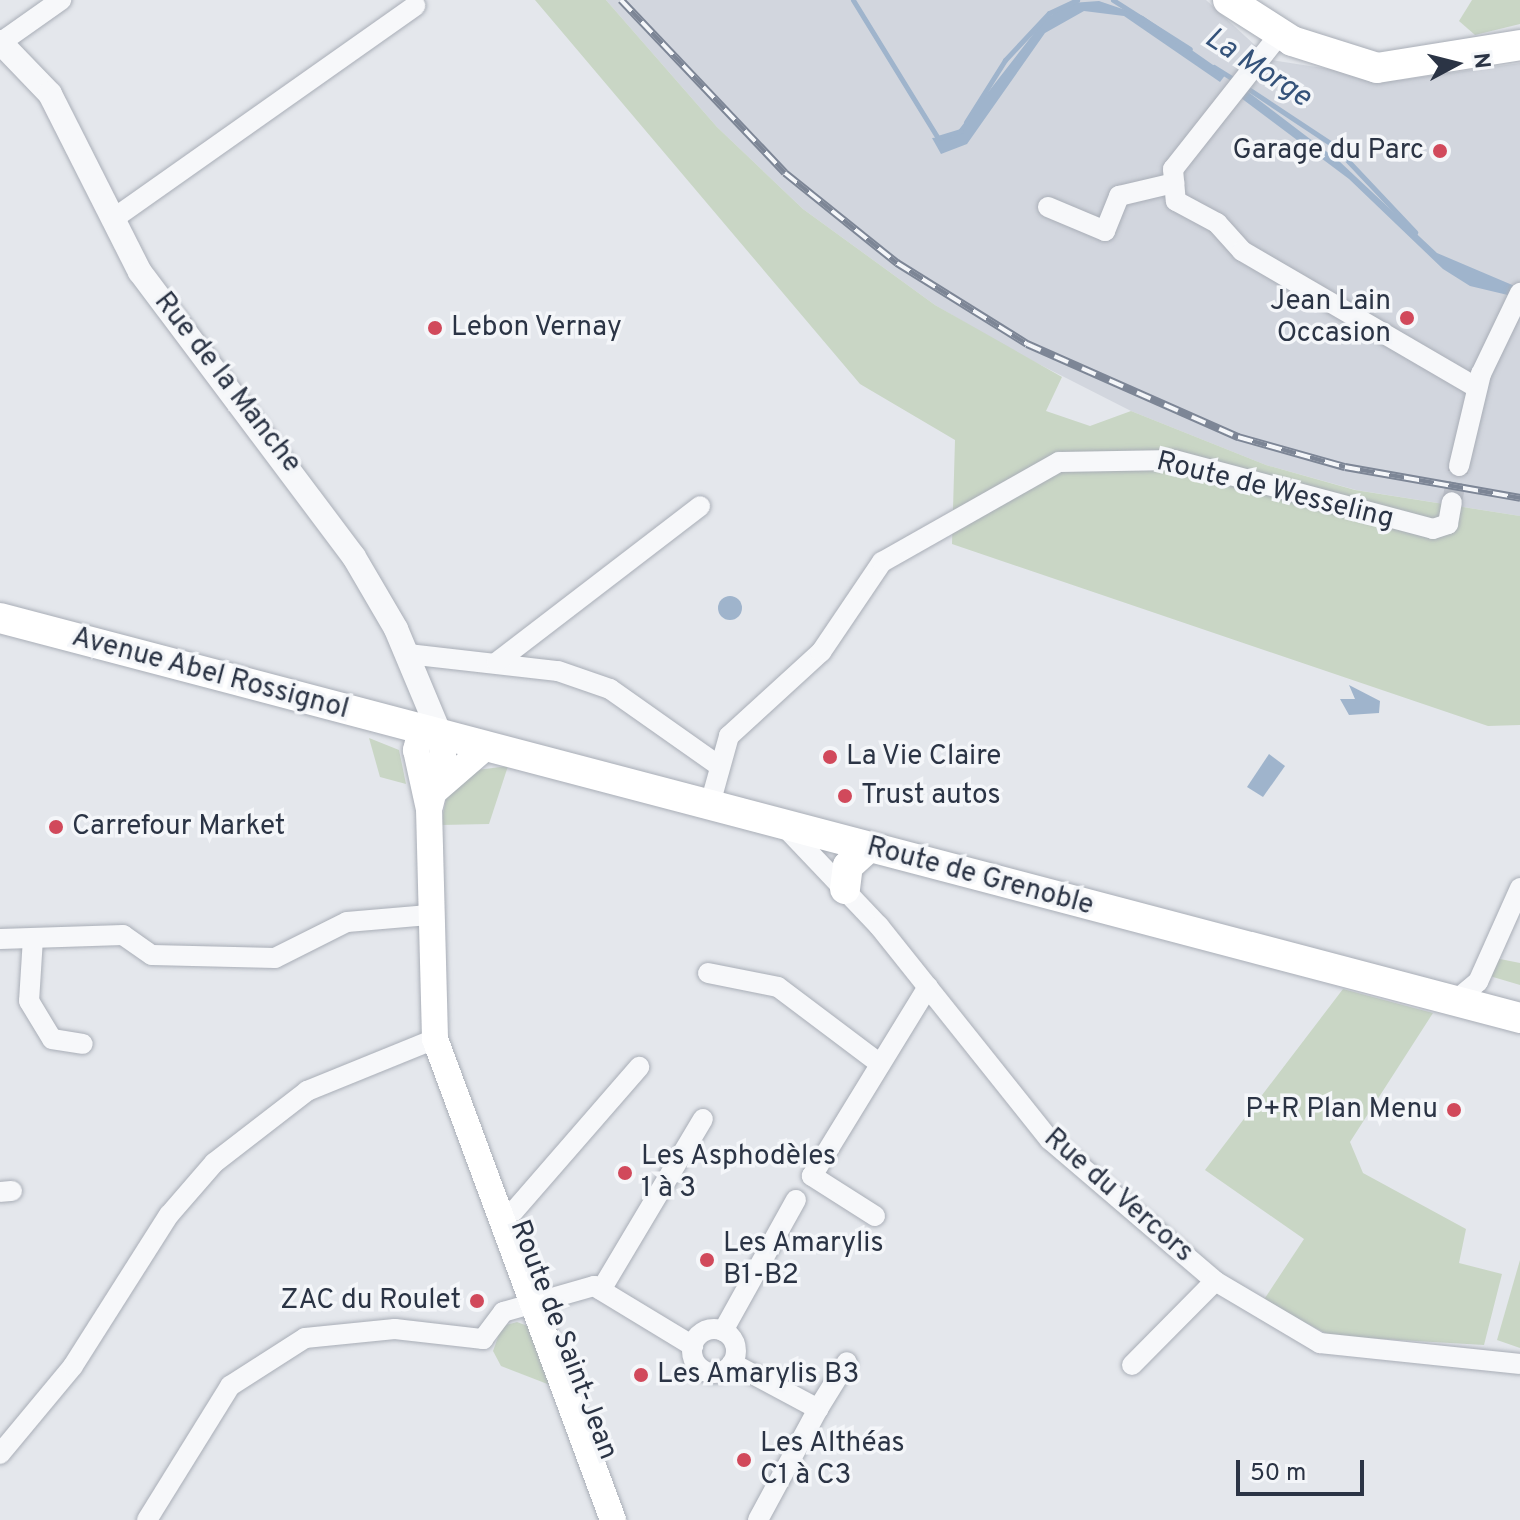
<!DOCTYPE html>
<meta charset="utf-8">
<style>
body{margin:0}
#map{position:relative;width:1520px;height:1520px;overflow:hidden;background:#e4e7ec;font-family:Overpass,sans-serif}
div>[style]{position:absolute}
.built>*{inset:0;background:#d2d6de}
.green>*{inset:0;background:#c9d6c5}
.water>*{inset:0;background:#9fb4cc}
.round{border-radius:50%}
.stream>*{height:5px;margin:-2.5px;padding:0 2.5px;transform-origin:2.5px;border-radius:2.5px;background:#9fb4cc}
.minor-tunnel>*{height:20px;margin-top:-10px;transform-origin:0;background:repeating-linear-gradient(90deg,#bfc3cb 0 20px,transparent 0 30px)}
.roads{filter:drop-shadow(0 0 2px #a9aeb7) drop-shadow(0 0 2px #a9aeb7)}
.minor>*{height:20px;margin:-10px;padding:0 10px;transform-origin:10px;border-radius:10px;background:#f7f8fa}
.minor>.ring{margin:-10px;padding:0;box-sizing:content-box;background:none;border:20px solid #f7f8fa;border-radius:50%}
.tertiary>*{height:24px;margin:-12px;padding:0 12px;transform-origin:12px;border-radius:12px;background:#f7f8fa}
.secondary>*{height:26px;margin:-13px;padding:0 13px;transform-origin:13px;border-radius:13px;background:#fff}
.primary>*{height:30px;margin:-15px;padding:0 15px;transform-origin:15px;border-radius:15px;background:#fff}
.rail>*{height:8px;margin-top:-4px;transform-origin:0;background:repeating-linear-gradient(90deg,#f4f6f9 0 15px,#7d8696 0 30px);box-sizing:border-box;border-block:2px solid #7d8696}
.dots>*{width:22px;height:22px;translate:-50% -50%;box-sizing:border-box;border:4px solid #f4f6f9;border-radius:50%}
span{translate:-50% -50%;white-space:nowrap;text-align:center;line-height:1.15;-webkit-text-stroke:7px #f4f6f9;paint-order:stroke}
.poi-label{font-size:28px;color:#2b3445}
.right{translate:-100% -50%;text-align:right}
.left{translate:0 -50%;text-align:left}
.street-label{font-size:28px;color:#2b3445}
.water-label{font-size:30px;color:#34527a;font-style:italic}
.north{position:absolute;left:1416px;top:24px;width:80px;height:80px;-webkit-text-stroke:6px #f4f6f9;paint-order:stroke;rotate:83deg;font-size:22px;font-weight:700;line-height:32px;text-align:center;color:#2b3445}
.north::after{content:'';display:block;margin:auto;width:28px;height:36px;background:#2b3445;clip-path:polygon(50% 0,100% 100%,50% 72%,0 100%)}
.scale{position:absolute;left:1236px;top:1460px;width:128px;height:36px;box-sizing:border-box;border:4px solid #2b3445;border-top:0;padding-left:10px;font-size:24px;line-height:28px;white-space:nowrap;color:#2b3445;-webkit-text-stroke:6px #f4f6f9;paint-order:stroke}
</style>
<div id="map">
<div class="built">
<div style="clip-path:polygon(606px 0,1206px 0,1271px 60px,1401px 80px,1520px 63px,1520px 516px,1356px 490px,1266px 465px,1131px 411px,1017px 353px,935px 305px,803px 209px,717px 127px)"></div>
</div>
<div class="green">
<div style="clip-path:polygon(535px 0,606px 0,717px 127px,803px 209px,935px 305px,1062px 377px,1046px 411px,1090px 426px,1131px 411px,1266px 465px,1355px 490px,1520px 516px,1520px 725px,1488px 726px,952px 544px,955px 440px,860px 384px)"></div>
<div style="clip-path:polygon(1472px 0,1520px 0,1520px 24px,1475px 35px,1459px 21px)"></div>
<div style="clip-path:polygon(369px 738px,399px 750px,406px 784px,380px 777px)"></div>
<div style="clip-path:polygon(508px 766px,489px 824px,441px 825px,447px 794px,477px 770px)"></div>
<div style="clip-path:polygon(1490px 957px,1520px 963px,1520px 985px,1483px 974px)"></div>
<div style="clip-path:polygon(1343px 989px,1433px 1013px,1350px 1142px,1363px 1173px,1466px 1229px,1459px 1263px,1502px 1274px,1484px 1345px,1331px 1336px,1263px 1301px,1304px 1239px,1205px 1170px)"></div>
<div style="clip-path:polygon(1520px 1260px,1520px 1348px,1497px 1340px)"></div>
<div style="clip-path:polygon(517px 1322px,533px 1328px,550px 1385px,501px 1366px,493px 1351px,502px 1326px)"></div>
</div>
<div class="water">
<div style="clip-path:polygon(1099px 1px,1143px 16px,1226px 74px,1220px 82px,1124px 16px,1084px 11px,1045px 33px,967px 144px,941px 154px,932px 138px,954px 136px,1045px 19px,1071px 3px)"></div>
<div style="clip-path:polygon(1239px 85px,1339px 161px,1437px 253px,1517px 287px,1512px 296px,1470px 286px,1443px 269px,1349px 179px,1233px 92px)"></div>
<div class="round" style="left:718px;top:596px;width:24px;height:24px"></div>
<div style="clip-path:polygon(1349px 685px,1380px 701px,1379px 713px,1349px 715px,1340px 699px,1355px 699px)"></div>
<div style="clip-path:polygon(1269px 754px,1285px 766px,1263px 797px,1247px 787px)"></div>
</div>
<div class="stream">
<div style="left:853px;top:0;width:162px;rotate:58.4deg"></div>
<div style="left:938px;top:138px;width:24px;rotate:-17deg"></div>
<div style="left:1113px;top:0;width:91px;rotate:32.5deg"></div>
<div style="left:1214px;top:67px;width:26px;rotate:32deg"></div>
<div style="left:1244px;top:86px;width:107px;rotate:33.5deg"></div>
<div style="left:1333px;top:145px;width:120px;rotate:46.7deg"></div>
<div style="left:966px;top:122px;width:73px;rotate:-57.8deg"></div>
<div style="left:1005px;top:60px;width:64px;rotate:-46.9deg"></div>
<div style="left:1049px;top:13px;width:31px;rotate:-25deg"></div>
</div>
<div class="minor-tunnel">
<div style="left:1452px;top:502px;width:37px;rotate:-79deg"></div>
</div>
<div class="roads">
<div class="minor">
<div style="left:1279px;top:35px;width:171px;rotate:128.3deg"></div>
<div style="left:1173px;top:169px;width:32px;rotate:85deg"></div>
<div style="left:1176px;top:201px;width:47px;rotate:28.2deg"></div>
<div style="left:1217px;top:223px;width:38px;rotate:48deg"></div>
<div style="left:1242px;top:251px;width:272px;rotate:30.2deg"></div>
<div style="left:0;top:43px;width:75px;rotate:-35.2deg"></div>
<div style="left:1048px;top:207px;width:62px;rotate:22.8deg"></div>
<div style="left:1105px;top:231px;width:38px;rotate:-68deg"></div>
<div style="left:1119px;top:196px;width:57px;rotate:-13.3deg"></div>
<div style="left:113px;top:219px;width:370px;rotate:-35.2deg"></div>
<div style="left:1459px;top:466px;width:95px;rotate:-76.6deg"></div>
<div style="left:1481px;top:374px;width:90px;rotate:-64.3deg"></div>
<div style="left:408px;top:654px;width:151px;rotate:6.5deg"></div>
<div style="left:558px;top:671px;width:55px;rotate:19.1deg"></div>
<div style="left:610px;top:689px;width:133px;rotate:35.2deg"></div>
<div style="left:497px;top:662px;width:256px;rotate:-37.5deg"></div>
<div style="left:710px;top:804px;width:71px;rotate:-74.4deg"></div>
<div style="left:729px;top:736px;width:125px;rotate:-42.4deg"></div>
<div style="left:821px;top:652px;width:109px;rotate:-55.9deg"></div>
<div style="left:882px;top:562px;width:203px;rotate:-29.5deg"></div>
<div style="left:1059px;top:462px;width:115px;rotate:-1deg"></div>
<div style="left:1174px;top:460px;width:268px;rotate:14.9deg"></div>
<div style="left:1433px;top:529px;width:16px;rotate:-18deg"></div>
<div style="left:1448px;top:524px;width:22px;rotate:-80deg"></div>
<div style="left:784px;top:826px;width:138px;rotate:46.5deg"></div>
<div style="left:879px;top:926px;width:274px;rotate:51.4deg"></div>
<div style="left:1050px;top:1140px;width:217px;rotate:40.5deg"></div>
<div style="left:1215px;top:1281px;width:122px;rotate:30.6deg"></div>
<div style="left:1320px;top:1343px;width:201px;rotate:6deg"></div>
<div style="left:33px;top:938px;width:63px;rotate:93.6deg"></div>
<div style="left:29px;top:1001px;width:44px;rotate:58.8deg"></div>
<div style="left:52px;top:1039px;width:31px;rotate:9deg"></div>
<div style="left:0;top:939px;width:123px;rotate:-1.9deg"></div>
<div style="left:123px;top:935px;width:35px;rotate:35deg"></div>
<div style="left:152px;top:955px;width:123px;rotate:1.4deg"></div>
<div style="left:275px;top:958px;width:80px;rotate:-26.6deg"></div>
<div style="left:347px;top:922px;width:82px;rotate:-4.9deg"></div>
<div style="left:708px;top:973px;width:71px;rotate:11.3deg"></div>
<div style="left:778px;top:987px;width:128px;rotate:37deg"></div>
<div style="left:1455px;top:1001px;width:30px;rotate:-40deg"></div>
<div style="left:1478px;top:982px;width:103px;rotate:-65.9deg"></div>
<div style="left:0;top:1192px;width:12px;rotate:-5deg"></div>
<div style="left:497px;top:1210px;width:17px;rotate:3deg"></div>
<div style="left:514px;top:1211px;width:191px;rotate:-49deg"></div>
<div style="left:875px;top:1216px;width:75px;rotate:-147.6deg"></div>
<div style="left:812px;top:1176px;width:222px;rotate:-58.5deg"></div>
<div style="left:601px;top:1290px;width:199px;rotate:-59.2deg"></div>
<div class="ring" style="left:692px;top:1329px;width:24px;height:24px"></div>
<div style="left:723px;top:1331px;width:150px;rotate:-60.9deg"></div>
<div style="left:732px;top:1363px;width:98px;rotate:28.1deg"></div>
<div style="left:818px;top:1409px;width:126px;rotate:118.4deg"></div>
<div style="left:1132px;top:1365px;width:118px;rotate:-45.3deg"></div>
<div style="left:818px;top:1409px;width:55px;rotate:-58.3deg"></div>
<div style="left:0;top:1454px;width:114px;rotate:-50.3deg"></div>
<div style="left:73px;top:1366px;width:179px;rotate:-57.6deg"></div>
<div style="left:169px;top:1215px;width:69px;rotate:-49.1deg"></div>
<div style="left:214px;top:1163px;width:118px;rotate:-37.7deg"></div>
<div style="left:307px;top:1091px;width:138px;rotate:-22.1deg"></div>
<div style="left:147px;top:1520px;width:158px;rotate:-58.2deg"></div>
<div style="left:230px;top:1386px;width:89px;rotate:-32.6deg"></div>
<div style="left:305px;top:1338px;width:90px;rotate:-5.7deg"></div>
<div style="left:395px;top:1329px;width:89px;rotate:6.5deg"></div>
<div style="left:483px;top:1339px;width:34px;rotate:-53deg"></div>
<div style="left:503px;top:1312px;width:95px;rotate:-15.9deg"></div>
<div style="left:594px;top:1286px;width:116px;rotate:31.2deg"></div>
</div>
<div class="tertiary">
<div style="left:0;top:42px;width:72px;rotate:46.1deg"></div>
<div style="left:50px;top:94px;width:199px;rotate:63.2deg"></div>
<div style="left:140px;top:272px;width:356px;rotate:53.1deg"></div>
<div style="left:354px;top:557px;width:83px;rotate:59.7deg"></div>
<div style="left:396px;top:629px;width:114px;rotate:67.3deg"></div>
</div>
<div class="secondary">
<div style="left:421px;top:730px;width:21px;rotate:104deg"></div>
<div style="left:416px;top:750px;width:60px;rotate:77.6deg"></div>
<div style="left:429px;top:809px;width:230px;rotate:88.5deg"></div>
<div style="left:435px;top:1039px;width:513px;rotate:69.69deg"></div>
<div style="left:434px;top:792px;width:70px;rotate:-41deg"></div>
<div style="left:430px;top:806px;width:53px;rotate:-75.7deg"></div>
<div style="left:443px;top:755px;width:21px;rotate:-98deg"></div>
</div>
<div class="primary">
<div style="left:1228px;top:0;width:76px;rotate:32.6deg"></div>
<div style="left:1292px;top:41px;width:89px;rotate:17.6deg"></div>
<div style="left:1377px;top:68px;width:145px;rotate:-9.1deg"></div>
<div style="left:0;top:618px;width:1572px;rotate:14.74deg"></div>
<div style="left:845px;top:889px;width:23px;rotate:-83deg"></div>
<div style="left:848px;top:866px;width:27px;rotate:-42deg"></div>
</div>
</div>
<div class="rail">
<div style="left:621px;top:0;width:238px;rotate:46.5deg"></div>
<div style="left:785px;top:173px;width:144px;rotate:38.8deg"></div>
<div style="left:897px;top:263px;width:153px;rotate:31.9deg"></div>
<div style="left:1027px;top:344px;width:231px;rotate:23.8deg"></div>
<div style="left:1238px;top:437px;width:111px;rotate:15.7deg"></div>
<div style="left:1345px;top:467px;width:178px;rotate:10deg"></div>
</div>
<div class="dots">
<div style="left:1440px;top:151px;background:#d1495b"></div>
<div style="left:1407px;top:318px;background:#d1495b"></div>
<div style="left:435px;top:328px;background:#d1495b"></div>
<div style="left:830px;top:757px;background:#d1495b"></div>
<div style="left:845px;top:796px;background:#d1495b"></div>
<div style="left:56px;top:827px;background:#d1495b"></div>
<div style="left:1454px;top:1110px;background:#d1495b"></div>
<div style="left:625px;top:1173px;background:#d1495b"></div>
<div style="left:707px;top:1260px;background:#d1495b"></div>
<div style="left:477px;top:1301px;background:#d1495b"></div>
<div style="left:641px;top:1375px;background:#d1495b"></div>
<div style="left:744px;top:1460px;background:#d1495b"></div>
</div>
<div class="poi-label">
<span class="right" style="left:1424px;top:151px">Garage du Parc</span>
<span class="right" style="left:1391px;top:318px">Jean Lain<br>Occasion</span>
<span class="left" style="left:451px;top:328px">Lebon Vernay</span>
<span class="left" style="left:846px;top:757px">La Vie Claire</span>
<span class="left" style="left:861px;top:796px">Trust autos</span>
<span class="left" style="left:72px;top:827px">Carrefour Market</span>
<span class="right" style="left:1438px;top:1110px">P+R Plan Menu</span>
<span class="left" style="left:641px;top:1173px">Les Asphodèles<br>1 à 3</span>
<span class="left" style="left:723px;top:1260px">Les Amarylis<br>B1-B2</span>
<span class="right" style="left:461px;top:1301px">ZAC du Roulet</span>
<span class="left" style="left:657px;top:1375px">Les Amarylis B3</span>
<span class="left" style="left:760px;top:1460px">Les Althéas<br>C1 à C3</span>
</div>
<div class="street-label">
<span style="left:227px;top:383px;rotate:52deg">Rue de la Manche</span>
<span style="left:1275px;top:491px;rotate:14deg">Route de Wesseling</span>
<span style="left:210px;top:674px;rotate:15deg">Avenue Abel Rossignol</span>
<span style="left:980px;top:877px;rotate:15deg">Route de Grenoble</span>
<span style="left:1118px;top:1196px;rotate:41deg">Rue du Vercors</span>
<span style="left:563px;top:1340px;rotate:69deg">Route de Saint-Jean</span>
</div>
<div class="water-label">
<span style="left:1257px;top:69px;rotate:33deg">La Morge</span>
</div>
<div class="north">N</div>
<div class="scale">50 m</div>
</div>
